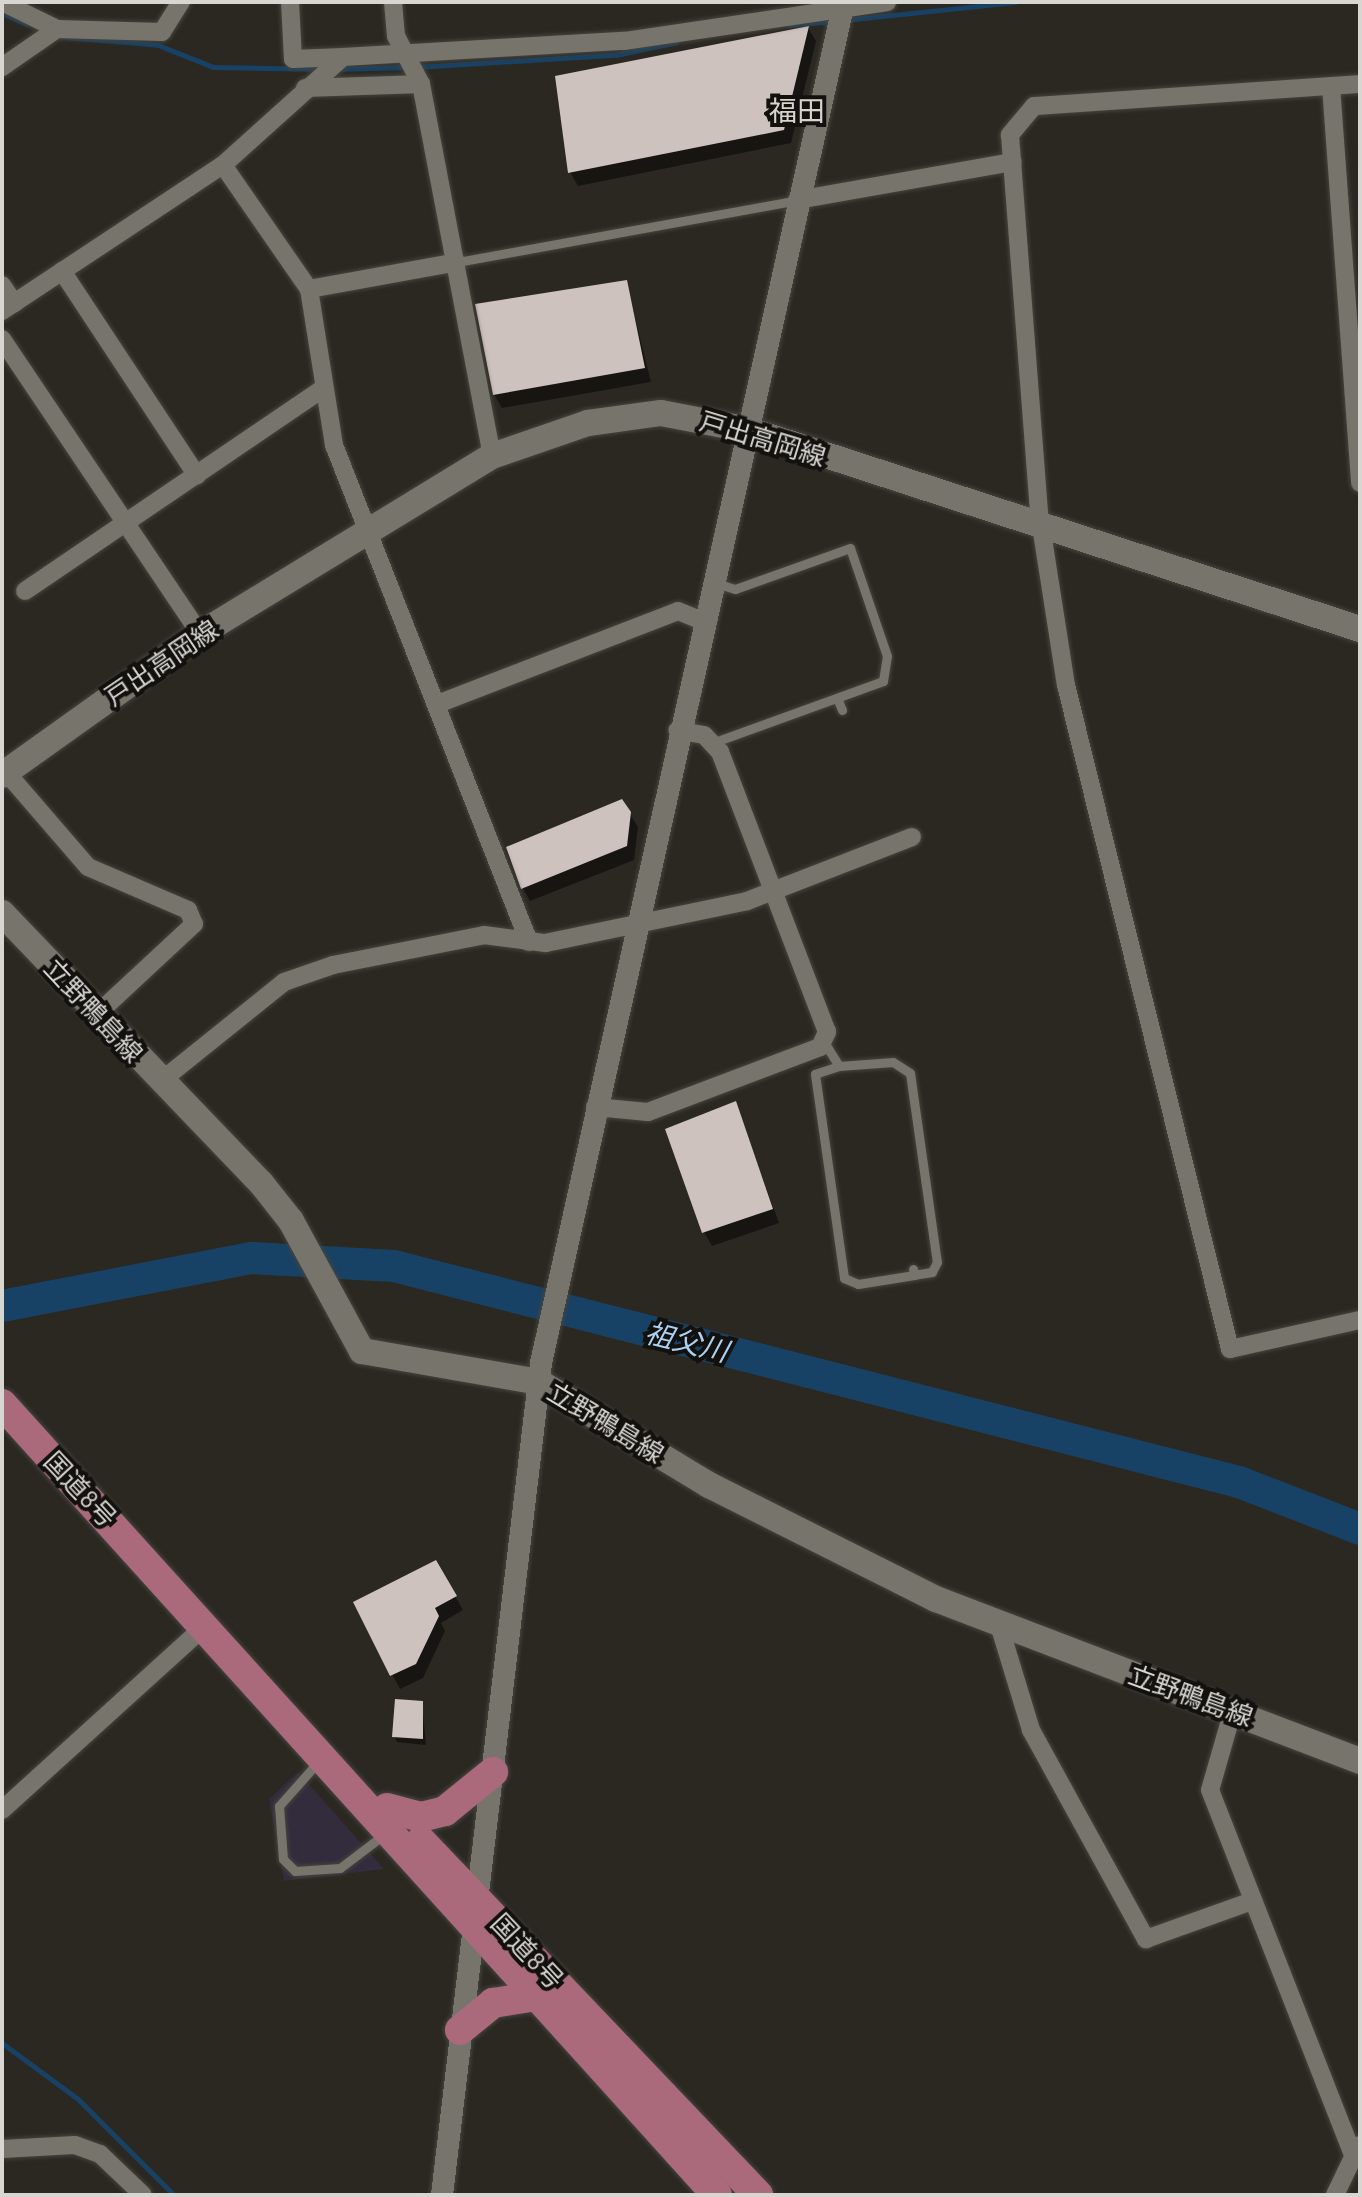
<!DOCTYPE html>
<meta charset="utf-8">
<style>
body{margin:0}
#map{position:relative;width:1362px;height:2197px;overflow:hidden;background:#2a2821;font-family:Barlow,"Noto Sans JP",sans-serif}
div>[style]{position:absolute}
.commercial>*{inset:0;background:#322c3d}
.shadow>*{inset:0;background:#0007}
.stream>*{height:5px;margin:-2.5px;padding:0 2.5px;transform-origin:2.5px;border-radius:2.5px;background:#184265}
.river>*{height:32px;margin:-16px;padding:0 16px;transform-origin:16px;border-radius:16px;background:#184265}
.building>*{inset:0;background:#cec2bf}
.roads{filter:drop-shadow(0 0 2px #46443e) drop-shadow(0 0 2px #46443e)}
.service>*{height:9px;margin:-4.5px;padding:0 4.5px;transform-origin:4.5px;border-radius:4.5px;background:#77746b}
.minor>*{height:18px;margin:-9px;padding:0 9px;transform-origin:9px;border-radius:9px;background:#77746b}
.tertiary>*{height:22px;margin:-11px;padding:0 11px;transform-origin:11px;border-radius:11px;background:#77746b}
.secondary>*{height:26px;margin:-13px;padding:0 13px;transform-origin:13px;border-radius:13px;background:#77746b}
.trunk>*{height:30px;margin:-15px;padding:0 15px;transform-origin:15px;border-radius:15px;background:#aa6a7c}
span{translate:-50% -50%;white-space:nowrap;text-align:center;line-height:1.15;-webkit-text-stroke:8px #12110e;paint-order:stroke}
.street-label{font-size:26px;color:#d7d6d1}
.neighbourhood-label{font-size:28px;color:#d7d5cb}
.water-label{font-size:28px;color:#add1f5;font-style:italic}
.frame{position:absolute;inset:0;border:4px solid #d7d6d1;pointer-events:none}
</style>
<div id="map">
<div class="commercial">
<div style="clip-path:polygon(298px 1772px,384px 1869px,284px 1881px,269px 1799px)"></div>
</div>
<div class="shadow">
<div style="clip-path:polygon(808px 28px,816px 41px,791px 143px,578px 186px,570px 172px)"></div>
<div style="clip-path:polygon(626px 282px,651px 382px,502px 408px,494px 394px)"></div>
<div style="clip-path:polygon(629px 813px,638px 827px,634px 860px,530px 901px,523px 888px)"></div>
<div style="clip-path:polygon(735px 1104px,779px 1223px,712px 1246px,704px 1232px)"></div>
<div style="clip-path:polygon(436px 1563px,463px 1610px,441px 1623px,445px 1631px,423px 1678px,400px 1689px,355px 1603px)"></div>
<div style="clip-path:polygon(422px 1703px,426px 1745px,397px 1742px,394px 1736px)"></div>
</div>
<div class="stream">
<div style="left:2px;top:13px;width:27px;rotate:24deg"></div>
<div style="left:845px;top:20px;width:171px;rotate:-6deg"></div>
<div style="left:789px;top:25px;width:46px;rotate:-5deg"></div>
<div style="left:54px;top:36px;width:104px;rotate:4.9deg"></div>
<div style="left:158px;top:45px;width:59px;rotate:21.8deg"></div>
<div style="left:213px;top:67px;width:110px;rotate:1deg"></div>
<div style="left:417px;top:67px;width:199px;rotate:-3.5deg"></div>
<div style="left:616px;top:55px;width:62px;rotate:-12deg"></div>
<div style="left:337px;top:69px;width:70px;rotate:-1.6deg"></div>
<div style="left:2px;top:2043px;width:94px;rotate:36.4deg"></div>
<div style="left:78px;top:2099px;width:136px;rotate:45deg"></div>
</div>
<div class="river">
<div style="left:2px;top:1306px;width:255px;rotate:-10.9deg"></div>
<div style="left:252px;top:1258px;width:142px;rotate:3.2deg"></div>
<div style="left:394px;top:1266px;width:872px;rotate:14.34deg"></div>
<div style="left:1239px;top:1482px;width:130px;rotate:21.2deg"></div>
</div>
<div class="building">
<div style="clip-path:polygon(809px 26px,784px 130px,568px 173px,555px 76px)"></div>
<div style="clip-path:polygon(627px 280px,645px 368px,493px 395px,475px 304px)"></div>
<div style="clip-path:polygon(622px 799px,631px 812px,627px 846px,521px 889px,506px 847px)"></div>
<div style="clip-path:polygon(736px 1101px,773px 1209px,702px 1233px,665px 1129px)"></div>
<div style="clip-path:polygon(436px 1560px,457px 1596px,435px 1608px,439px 1616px,416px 1664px,390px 1676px,353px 1602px)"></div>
<div style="clip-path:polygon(395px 1699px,423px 1701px,423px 1739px,392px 1737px)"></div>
</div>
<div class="roads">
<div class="service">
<div style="left:457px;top:262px;width:346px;rotate:-10.3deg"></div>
<div style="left:837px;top:698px;width:13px;rotate:67deg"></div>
<div style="left:712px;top:743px;width:182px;rotate:-19.9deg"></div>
<div style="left:883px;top:681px;width:25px;rotate:-81deg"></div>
<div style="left:887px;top:656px;width:114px;rotate:-108.9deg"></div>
<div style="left:850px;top:548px;width:122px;rotate:160.4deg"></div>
<div style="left:735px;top:589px;width:21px;rotate:-163deg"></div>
<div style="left:824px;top:1042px;width:28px;rotate:58deg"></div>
<div style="left:839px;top:1066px;width:25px;rotate:162deg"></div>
<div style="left:815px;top:1074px;width:206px;rotate:81.9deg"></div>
<div style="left:844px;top:1278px;width:15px;rotate:23deg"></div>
<div style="left:858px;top:1284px;width:57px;rotate:-9.1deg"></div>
<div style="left:914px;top:1275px;width:6px;rotate:-99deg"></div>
<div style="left:839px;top:1066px;width:54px;rotate:-4.2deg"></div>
<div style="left:893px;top:1062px;width:20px;rotate:33deg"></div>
<div style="left:910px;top:1073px;width:191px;rotate:81.9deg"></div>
<div style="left:937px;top:1262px;width:11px;rotate:117deg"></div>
<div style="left:932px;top:1272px;width:18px;rotate:171deg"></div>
<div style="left:318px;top:1762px;width:59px;rotate:131.6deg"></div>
<div style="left:279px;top:1806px;width:53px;rotate:85.7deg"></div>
<div style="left:283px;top:1859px;width:17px;rotate:45deg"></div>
<div style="left:295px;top:1871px;width:45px;rotate:-3.8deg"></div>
<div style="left:340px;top:1868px;width:58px;rotate:-37.3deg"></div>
</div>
<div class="minor">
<div style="left:2px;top:2px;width:61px;rotate:26.1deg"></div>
<div style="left:290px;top:2px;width:57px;rotate:87deg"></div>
<div style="left:293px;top:59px;width:50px;rotate:-2.3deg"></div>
<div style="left:393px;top:2px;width:34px;rotate:85deg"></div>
<div style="left:396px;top:36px;width:54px;rotate:62.5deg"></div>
<div style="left:421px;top:84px;width:379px;rotate:79.2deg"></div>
<div style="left:2px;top:67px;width:67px;rotate:-34.6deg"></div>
<div style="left:57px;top:29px;width:105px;rotate:1.6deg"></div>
<div style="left:162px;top:32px;width:36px;rotate:-58deg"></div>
<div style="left:1360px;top:84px;width:327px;rotate:176.1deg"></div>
<div style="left:1034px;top:106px;width:38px;rotate:130deg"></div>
<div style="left:1010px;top:135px;width:379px;rotate:85.6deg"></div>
<div style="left:1039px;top:513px;width:174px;rotate:81.1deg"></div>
<div style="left:1066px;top:685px;width:684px;rotate:76.13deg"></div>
<div style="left:1230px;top:1349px;width:133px;rotate:-12.6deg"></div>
<div style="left:1331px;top:86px;width:398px;rotate:85.8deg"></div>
<div style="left:305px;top:88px;width:116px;rotate:-2deg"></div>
<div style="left:223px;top:165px;width:151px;rotate:55.3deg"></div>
<div style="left:309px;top:289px;width:150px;rotate:-10.3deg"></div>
<div style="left:797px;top:200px;width:219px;rotate:-10deg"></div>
<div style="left:62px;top:271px;width:245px;rotate:56.6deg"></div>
<div style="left:2px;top:285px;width:22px;rotate:56deg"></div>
<div style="left:309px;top:289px;width:158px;rotate:80.9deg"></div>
<div style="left:334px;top:445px;width:534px;rotate:68.58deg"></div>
<div style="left:2px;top:311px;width:265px;rotate:-33.5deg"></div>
<div style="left:223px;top:165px;width:161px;rotate:-42deg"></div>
<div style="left:343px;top:57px;width:281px;rotate:-3.3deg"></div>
<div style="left:624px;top:41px;width:266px;rotate:-8.4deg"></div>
<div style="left:2px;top:339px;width:355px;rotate:56.1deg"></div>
<div style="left:25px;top:591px;width:358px;rotate:-34.2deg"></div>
<div style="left:440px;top:703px;width:255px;rotate:-21.1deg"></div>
<div style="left:678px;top:611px;width:27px;rotate:22deg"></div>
<div style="left:6px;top:772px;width:125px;rotate:49.2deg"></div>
<div style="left:88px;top:867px;width:109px;rotate:23.3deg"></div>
<div style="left:188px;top:910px;width:15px;rotate:67deg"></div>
<div style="left:194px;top:924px;width:132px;rotate:137.1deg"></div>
<div style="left:161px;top:1081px;width:158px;rotate:-38.8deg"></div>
<div style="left:284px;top:982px;width:52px;rotate:-19.1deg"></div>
<div style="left:333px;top:965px;width:154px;rotate:-11.2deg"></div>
<div style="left:484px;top:935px;width:62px;rotate:7.5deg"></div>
<div style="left:545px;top:943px;width:206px;rotate:-11.7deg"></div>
<div style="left:747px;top:901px;width:177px;rotate:-21.2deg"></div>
<div style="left:595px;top:1107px;width:53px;rotate:5.4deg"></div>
<div style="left:648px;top:1112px;width:184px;rotate:-20.7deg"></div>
<div style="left:820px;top:1047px;width:17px;rotate:-65deg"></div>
<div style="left:827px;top:1032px;width:300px;rotate:-110.9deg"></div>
<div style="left:720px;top:752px;width:23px;rotate:-133deg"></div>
<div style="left:704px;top:735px;width:27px;rotate:-170deg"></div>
<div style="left:1000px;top:1628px;width:107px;rotate:73.1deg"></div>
<div style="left:1031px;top:1730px;width:239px;rotate:61.2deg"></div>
<div style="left:1146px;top:1939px;width:113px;rotate:-19.7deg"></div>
<div style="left:1233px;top:1710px;width:83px;rotate:106deg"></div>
<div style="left:1210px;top:1790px;width:392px;rotate:68.6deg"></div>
<div style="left:2px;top:1810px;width:275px;rotate:-42.2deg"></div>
<div style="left:2px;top:2149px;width:73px;rotate:-3.1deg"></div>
<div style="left:75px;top:2145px;width:27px;rotate:20deg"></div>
<div style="left:100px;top:2154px;width:59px;rotate:43.6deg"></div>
<div style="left:1335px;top:2195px;width:55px;rotate:-64.4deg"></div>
</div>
<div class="tertiary">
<div style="left:442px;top:2195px;width:838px;rotate:-83.21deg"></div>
<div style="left:541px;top:1363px;width:1394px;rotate:-77.45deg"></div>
</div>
<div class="secondary">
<div style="left:2px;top:775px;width:243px;rotate:-35.5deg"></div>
<div style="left:200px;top:634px;width:342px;rotate:-31.4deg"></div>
<div style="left:492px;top:456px;width:102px;rotate:-19deg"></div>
<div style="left:588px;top:423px;width:74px;rotate:-7.8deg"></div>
<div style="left:661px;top:413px;width:90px;rotate:10.9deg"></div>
<div style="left:749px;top:430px;width:643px;rotate:18.04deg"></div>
<div style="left:2px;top:913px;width:374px;rotate:46.2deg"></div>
<div style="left:261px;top:1183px;width:48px;rotate:51.7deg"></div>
<div style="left:291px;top:1221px;width:148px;rotate:61.4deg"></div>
<div style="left:362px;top:1351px;width:180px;rotate:9.9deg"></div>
<div style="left:539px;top:1382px;width:199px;rotate:31.2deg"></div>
<div style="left:709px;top:1485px;width:254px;rotate:26.7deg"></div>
<div style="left:936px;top:1599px;width:454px;rotate:20.9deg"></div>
</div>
<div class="trunk">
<div style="left:2px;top:1404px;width:1066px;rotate:47.89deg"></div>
<div style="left:387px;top:1808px;width:35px;rotate:15deg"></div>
<div style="left:421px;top:1817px;width:25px;rotate:-14deg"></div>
<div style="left:445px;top:1811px;width:62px;rotate:-39.1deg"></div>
<div style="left:421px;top:1841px;width:489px;rotate:46.4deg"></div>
<div style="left:460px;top:2030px;width:43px;rotate:-39.3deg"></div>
<div style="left:493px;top:2003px;width:44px;rotate:-9.2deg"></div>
</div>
</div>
<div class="street-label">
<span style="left:763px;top:438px;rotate:17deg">戸出高岡線</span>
<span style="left:161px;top:662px;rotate:-34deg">戸出高岡線</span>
<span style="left:94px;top:1010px;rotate:47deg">立野鴨島線</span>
<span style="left:606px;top:1422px;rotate:31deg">立野鴨島線</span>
<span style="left:81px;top:1489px;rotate:47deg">国道8号</span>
<span style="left:1191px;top:1695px;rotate:20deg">立野鴨島線</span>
<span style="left:528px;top:1951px;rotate:47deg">国道8号</span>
</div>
<div class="neighbourhood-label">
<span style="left:797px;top:110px">福田</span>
</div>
<div class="water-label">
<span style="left:687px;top:1341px;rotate:14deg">祖父川</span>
</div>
<div class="frame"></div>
</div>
